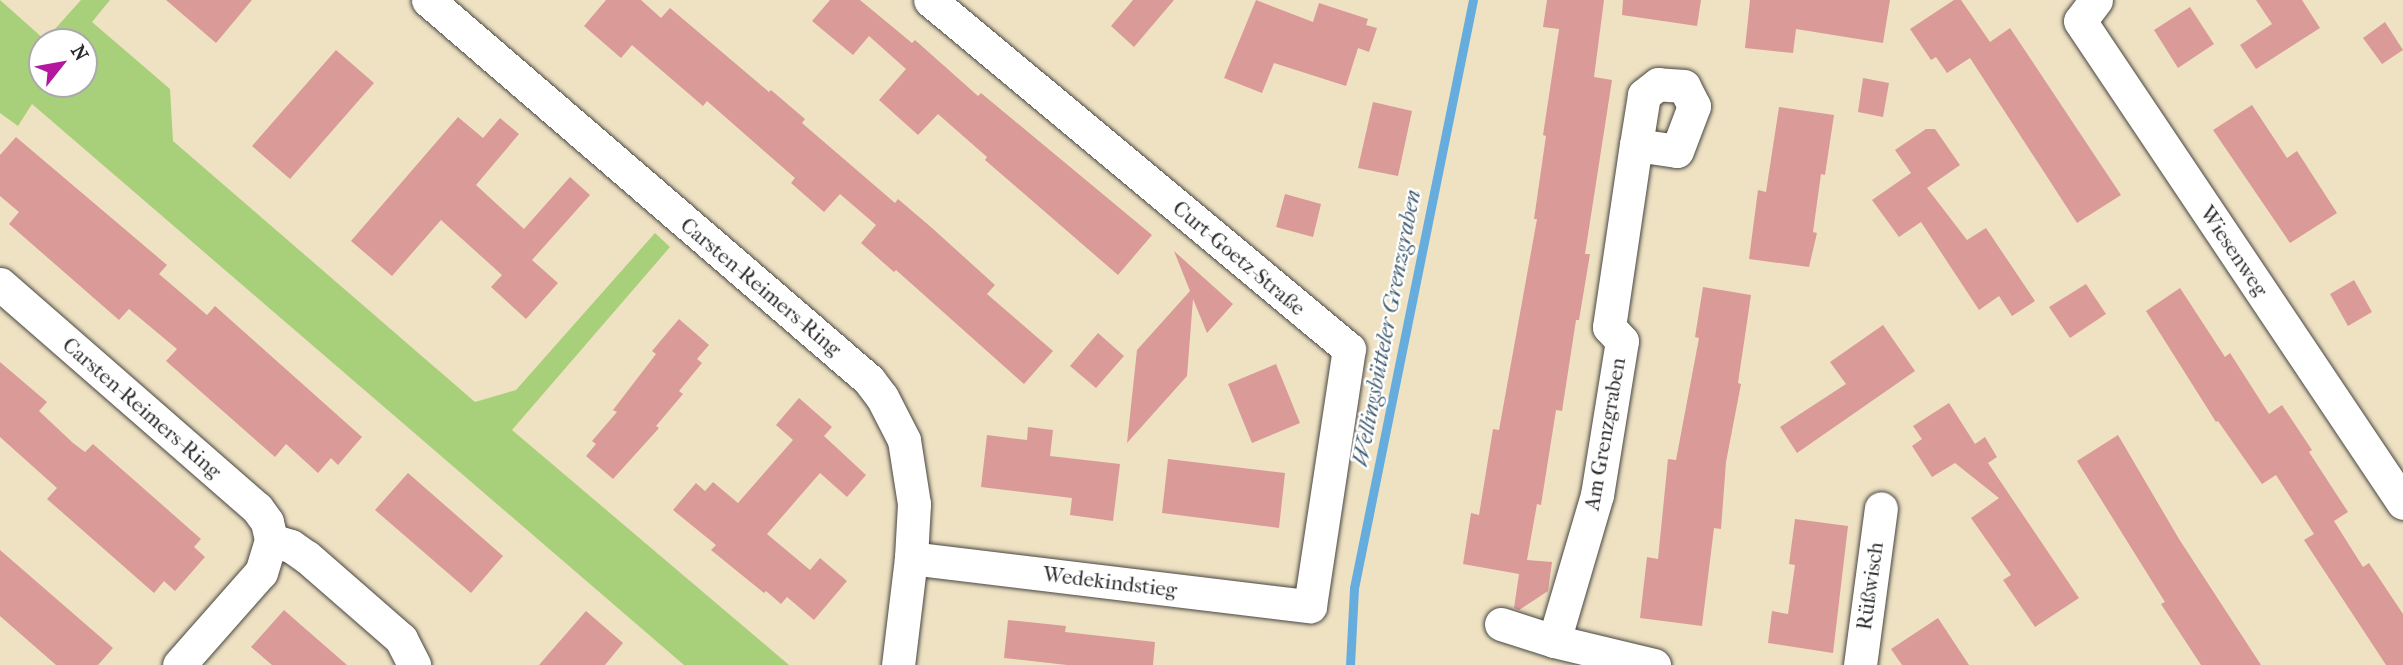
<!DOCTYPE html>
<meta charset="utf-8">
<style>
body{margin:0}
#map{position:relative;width:2403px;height:665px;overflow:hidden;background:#efe2c3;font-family:"IM FELL French Canon",serif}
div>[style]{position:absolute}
.green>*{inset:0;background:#a8cf79}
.stream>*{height:9px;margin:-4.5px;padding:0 4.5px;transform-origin:4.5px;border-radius:4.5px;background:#66addd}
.building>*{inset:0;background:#da9a98}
.roads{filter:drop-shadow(0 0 2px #484642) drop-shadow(0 0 2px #484642)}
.street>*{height:33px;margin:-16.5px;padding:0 16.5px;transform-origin:16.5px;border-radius:16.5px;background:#fff}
span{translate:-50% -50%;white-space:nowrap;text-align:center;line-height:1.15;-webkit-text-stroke:5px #fff;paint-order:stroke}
.street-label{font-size:21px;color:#2b2b2b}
.water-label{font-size:23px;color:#435f72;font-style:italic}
.north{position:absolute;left:28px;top:28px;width:70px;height:70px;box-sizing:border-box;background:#fff;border:2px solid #aaa;border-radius:50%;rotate:59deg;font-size:19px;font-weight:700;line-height:28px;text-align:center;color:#2b2b2b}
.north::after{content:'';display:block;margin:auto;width:24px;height:32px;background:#b5179e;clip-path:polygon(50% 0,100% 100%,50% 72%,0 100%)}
</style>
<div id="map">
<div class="green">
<div style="clip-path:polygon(evenodd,0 0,45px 40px,81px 0,110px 0,92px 22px,170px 89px,173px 141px,475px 402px,516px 390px,655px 233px,670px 247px,512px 430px,789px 665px,684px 665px,32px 104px,18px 126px,0 113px,0 0,42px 42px,84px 42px,84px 84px,42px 84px,42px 42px)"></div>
</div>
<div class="stream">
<div style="left:1350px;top:665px;width:77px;rotate:-87deg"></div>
<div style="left:1354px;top:588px;width:600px;rotate:-78.56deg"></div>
</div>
<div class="building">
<div style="clip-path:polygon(166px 0,252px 0,216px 43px)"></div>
<div style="clip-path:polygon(606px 0,641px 0,661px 18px,670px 8px,769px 92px,771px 90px,805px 119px,802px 123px,895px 203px,898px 199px,932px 228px,995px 285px,987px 294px,1053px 351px,1024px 384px,896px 270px,894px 272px,861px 243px,876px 225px,840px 194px,824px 212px,791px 183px,795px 178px,707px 101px,703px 106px,632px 45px,621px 58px,584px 26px)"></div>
<div style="clip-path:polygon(830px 0,860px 0,912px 43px,915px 40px,978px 96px,981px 93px,1152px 235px,1118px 275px,985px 160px,987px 157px,938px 114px,918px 135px,879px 100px,906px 69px,869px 36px,853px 55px,812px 21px)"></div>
<div style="clip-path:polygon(1133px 0,1174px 0,1134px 47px,1111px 26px)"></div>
<div style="clip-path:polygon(1256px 0,1313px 22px,1319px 3px,1368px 19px,1366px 25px,1377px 28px,1369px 52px,1358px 48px,1346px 86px,1274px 63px,1262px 93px,1224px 78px)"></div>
<div style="clip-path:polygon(1547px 0,1604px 0,1594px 77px,1612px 80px,1585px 254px,1590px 254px,1579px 320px,1576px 320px,1562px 411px,1556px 410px,1541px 505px,1537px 504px,1527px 560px,1552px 562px,1548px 591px,1519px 610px,1514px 608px,1519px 574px,1463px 564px,1471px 513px,1479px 515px,1493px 429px,1499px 430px,1537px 219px,1534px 219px,1546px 136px,1543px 135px,1559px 29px,1543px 27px)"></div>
<div style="clip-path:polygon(1623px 0,1701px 0,1697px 26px,1622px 15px)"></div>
<div style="clip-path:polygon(1750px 0,1890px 0,1883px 43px,1796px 29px,1793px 53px,1745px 48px)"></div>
<div style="clip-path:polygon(1954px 0,1961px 0,1990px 42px,2010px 28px,2121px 195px,2077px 223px,1970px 58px,1947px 73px,1936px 57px,1931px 60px,1910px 29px)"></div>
<div style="clip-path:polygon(2256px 0,2302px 0,2320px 28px,2256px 69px,2240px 45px,2272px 24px)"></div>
<div style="clip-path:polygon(2190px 7px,2214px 44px,2178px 68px,2154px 30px)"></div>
<div style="clip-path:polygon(2385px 22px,2403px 50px,2382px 64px,2363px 38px)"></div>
<div style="clip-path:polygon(336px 50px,374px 83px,290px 179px,252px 146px)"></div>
<div style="clip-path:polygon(1863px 78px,1889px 83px,1883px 117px,1858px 112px)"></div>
<div style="clip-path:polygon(1373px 102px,1412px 111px,1398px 176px,1358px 168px)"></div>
<div style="clip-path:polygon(2252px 105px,2287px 158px,2297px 151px,2337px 213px,2290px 243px,2213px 130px)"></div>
<div style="clip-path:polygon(1779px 107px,1834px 115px,1825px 175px,1821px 174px,1813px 232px,1817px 233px,1809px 267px,1749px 259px,1758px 190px,1766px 192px)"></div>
<div style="clip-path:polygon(458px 117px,483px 138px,500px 118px,519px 134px,476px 185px,524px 229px,570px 177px,590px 195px,532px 260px,558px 283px,526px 319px,491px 287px,502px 275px,441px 220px,392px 276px,351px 241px)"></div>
<div style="clip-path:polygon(1926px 129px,1935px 129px,1960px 165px,1927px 188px,1967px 240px,1986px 228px,2035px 301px,2012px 316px,1999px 296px,1979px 310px,1921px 222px,1899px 237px,1872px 200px,1911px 173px,1895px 150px)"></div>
<div style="clip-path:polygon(16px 137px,167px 265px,159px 274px,207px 315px,215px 306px,362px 437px,338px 465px,331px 458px,318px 473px,286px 444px,275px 457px,166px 361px,177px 349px,129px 309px,119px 320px,9px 224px,19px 212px,0 196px,0 155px)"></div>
<div style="clip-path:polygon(1285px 194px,1321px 204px,1313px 237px,1276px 227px)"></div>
<div style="clip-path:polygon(1174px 251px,1233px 304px,1207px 333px,1193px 299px,1187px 376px,1127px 443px,1137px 350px,1190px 291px)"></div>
<div style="clip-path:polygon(2354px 280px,2372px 312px,2348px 326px,2330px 294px)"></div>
<div style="clip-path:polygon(2086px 284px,2106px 314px,2070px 338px,2049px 307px)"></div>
<div style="clip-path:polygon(1703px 287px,1751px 295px,1738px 383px,1741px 384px,1726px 462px,1721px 529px,1714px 528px,1702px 626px,1640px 618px,1647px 557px,1658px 559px,1668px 459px,1676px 460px,1699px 338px,1695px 337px)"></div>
<div style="clip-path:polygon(2180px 288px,2225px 357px,2230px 353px,2269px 414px,2282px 405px,2312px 450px,2309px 452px,2348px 512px,2334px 521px,2363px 567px,2369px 563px,2403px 614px,2403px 665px,2386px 665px,2304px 540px,2314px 534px,2276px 475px,2262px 484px,2218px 421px,2216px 422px,2146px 311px)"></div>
<div style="clip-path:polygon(679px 319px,709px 345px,697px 359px,702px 363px,679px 391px,683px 394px,656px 426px,659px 428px,613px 479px,586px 456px,596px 444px,592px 441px,617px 412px,613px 410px,656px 354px,652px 351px)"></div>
<div style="clip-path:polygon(1883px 325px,1915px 371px,1797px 453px,1780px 427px,1846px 384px,1830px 362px)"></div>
<div style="clip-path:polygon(1098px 333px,1124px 356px,1096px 388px,1070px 366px)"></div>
<div style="clip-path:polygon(0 362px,47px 402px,39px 411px,73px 443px,85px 452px,93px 444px,201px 539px,194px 547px,205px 557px,175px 591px,164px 581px,154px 593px,47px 499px,57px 488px,0 437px)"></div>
<div style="clip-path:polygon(1276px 364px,1300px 423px,1252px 443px,1228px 384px)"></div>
<div style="clip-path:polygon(799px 398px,832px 427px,824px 436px,866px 475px,847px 497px,820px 473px,767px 534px,810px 570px,820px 558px,847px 581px,814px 620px,787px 597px,781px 604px,766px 591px,764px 593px,711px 550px,716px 545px,673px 510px,696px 483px,705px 491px,713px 482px,738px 503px,793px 440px,776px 425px)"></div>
<div style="clip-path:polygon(1949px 403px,1975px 444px,1985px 437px,1997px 457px,1988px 463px,2079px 598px,2035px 627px,2003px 580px,2011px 575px,1971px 518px,1999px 498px,1955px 463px,1932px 477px,1912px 446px,1922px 439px,1913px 426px)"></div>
<div style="clip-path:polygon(1028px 427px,1053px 430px,1050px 456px,1120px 464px,1113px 521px,1070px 515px,1072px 498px,981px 487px,987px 435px,1027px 440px)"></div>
<div style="clip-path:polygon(2118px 435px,2179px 539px,2261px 665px,2201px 665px,2161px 604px,2165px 602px,2077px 461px)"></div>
<div style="clip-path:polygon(1168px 459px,1285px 473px,1279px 528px,1162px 513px)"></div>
<div style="clip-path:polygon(408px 473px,503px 556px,471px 593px,375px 510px)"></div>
<div style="clip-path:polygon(1795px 519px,1848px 526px,1833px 653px,1768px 643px,1772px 611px,1788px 614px,1795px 565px,1789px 564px)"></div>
<div style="clip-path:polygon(0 550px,113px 648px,98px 665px,56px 665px,0 616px)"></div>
<div style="clip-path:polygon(284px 610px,301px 625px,347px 665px,272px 665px,251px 647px)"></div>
<div style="clip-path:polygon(586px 611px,623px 643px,605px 665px,539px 665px)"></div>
<div style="clip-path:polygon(1938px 618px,1969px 665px,1902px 665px,1891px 649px)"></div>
<div style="clip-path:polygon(1008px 620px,1066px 626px,1065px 632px,1155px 642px,1153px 665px,1067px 665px,1004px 658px)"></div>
</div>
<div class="roads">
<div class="street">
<div style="left:428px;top:0;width:582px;rotate:40.75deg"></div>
<div style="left:869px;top:380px;width:21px;rotate:53deg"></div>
<div style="left:882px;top:397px;width:48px;rotate:62.9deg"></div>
<div style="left:904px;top:440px;width:65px;rotate:81.1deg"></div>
<div style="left:914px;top:504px;width:54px;rotate:93.2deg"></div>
<div style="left:911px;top:558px;width:108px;rotate:96.9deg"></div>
<div style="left:2096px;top:0;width:26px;rotate:127deg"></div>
<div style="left:2080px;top:21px;width:580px;rotate:56.17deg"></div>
<div style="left:0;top:284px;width:341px;rotate:41.1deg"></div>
<div style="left:257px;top:508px;width:17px;rotate:54deg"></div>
<div style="left:267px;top:522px;width:18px;rotate:77deg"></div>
<div style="left:271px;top:540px;width:34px;rotate:107deg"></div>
<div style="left:261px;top:572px;width:124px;rotate:131.4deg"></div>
<div style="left:271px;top:540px;width:21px;rotate:17deg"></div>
<div style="left:291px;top:546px;width:19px;rotate:35deg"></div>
<div style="left:307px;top:557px;width:125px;rotate:41.1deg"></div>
<div style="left:401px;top:639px;width:29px;rotate:63deg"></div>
<div style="left:911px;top:558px;width:402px;rotate:6.9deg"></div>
<div style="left:1310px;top:606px;width:260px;rotate:-81.4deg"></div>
<div style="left:1349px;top:349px;width:545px;rotate:-140.21deg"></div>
<div style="left:1501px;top:624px;width:56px;rotate:17.8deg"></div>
<div style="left:1554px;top:641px;width:103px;rotate:13.5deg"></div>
<div style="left:1554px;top:641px;width:152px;rotate:-73.6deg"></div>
<div style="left:1597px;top:495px;width:156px;rotate:-80.8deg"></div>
<div style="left:1622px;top:341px;width:19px;rotate:-133deg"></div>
<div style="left:1609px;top:327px;width:184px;rotate:-81.6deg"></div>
<div style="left:1636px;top:145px;width:41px;rotate:8.3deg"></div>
<div style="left:1677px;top:151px;width:48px;rotate:-69.3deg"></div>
<div style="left:1694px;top:106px;width:22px;rotate:-117deg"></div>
<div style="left:1684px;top:86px;width:26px;rotate:-176deg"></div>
<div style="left:1658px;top:84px;width:18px;rotate:142deg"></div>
<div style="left:1644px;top:95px;width:51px;rotate:99.1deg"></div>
<div style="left:1860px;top:665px;width:158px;rotate:-82.4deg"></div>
</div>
</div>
<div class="street-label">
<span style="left:2234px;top:251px;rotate:56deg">Wiesenweg</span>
<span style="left:1239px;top:258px;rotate:40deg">Curt-Goetz-Straße</span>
<span style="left:761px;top:287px;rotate:40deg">Carsten-Reimers-Ring</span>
<span style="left:142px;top:408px;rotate:41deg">Carsten-Reimers-Ring</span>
<span style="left:1605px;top:434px;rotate:-80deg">Am Grenzgraben</span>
<span style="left:1110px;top:582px;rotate:7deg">Wedekindstieg</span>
<span style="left:1870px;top:586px;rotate:-82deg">Rüßwisch</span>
</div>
<div class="water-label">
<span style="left:1387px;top:328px;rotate:-79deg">Wellingsbütteler Grenzgraben</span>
</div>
<div class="north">N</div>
</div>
